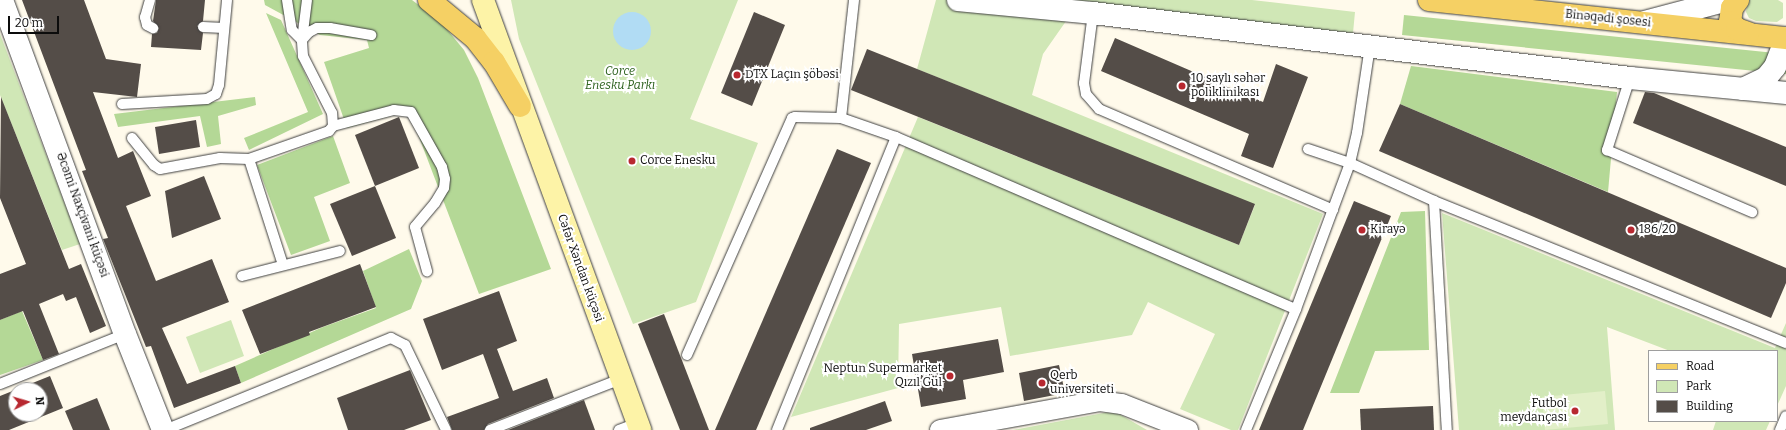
<!DOCTYPE html>
<meta charset="utf-8">
<style>
body{margin:0}
#map{position:relative;width:1786px;height:430px;overflow:hidden;background:#fffaeb;font-family:Bitter,serif}
div>[style]{position:absolute}
.green>*{inset:0;background:#d0e7b6}
.forest>*{inset:0;background:#b4d896}
.pitch>*{inset:0;background:#e2efc8}
.water>*{inset:0;background:#b1dcf4}
.round{border-radius:50%}
.building>*{inset:0;background:#544d48}
.roads{filter:drop-shadow(0 0 1px #3f3f3f) drop-shadow(0 0 1px #3f3f3f)}
.service>*{height:10px;margin:-5px;padding:0 5px;transform-origin:5px;border-radius:5px;background:#fff}
.minor>*{height:20px;margin:-10px;padding:0 10px;transform-origin:10px;border-radius:10px;background:#fff}
.tertiary>*{height:22px;margin:-11px;padding:0 11px;transform-origin:11px;border-radius:11px;background:#fff}
.secondary>*{height:22px;margin:-11px;padding:0 11px;transform-origin:11px;border-radius:11px;background:#fdf3a7}
.primary>*{height:22px;margin:-11px;padding:0 11px;transform-origin:11px;border-radius:11px;background:#f5d064}
.dots>*{width:11px;height:11px;translate:-50% -50%;box-sizing:border-box;border:2px solid #fff;border-radius:50%}
span{translate:-50% -50%;white-space:nowrap;text-align:center;line-height:1.15;-webkit-text-stroke:4px #fff;paint-order:stroke}
.street-label{font-size:12px;color:#0c0c0c}
.park-label{font-size:12px;color:#2d611e;font-style:italic}
.poi-label{font-size:12px;color:#0c0c0c}
.left{translate:0 -50%;text-align:left}
.right{translate:-100% -50%;text-align:right}
.legend{position:absolute;left:1648px;top:350px;width:130px;height:72px;box-sizing:border-box;background:#fff;border:1px solid #9e9e9e;margin:0;padding:5px 7px;list-style:none;font-size:12px;color:#0c0c0c}
.legend li{display:flex;align-items:center;gap:8px;height:20px}
.legend b{width:20px;border:1px solid #9e9e9e}
.north{position:absolute;left:8px;top:382px;width:40px;height:40px;box-sizing:border-box;background:#fff;border:1px solid #9e9e9e;border-radius:50%;rotate:85deg;font-size:11px;font-weight:700;line-height:16px;text-align:center;color:#0c0c0c}
.north::after{content:'';display:block;margin:auto;width:14px;height:18px;background:#b82830;clip-path:polygon(50% 0,100% 100%,50% 72%,0 100%)}
.scale{position:absolute;left:8px;top:16px;width:51px;height:18px;box-sizing:border-box;border:2px solid #0c0c0c;border-top:0;padding-left:5px;font-size:12px;line-height:14px;white-space:nowrap;color:#0c0c0c;-webkit-text-stroke:3px #fff;paint-order:stroke}
</style>
<div id="map">
<div class="green">
<div style="clip-path:polygon(511px 0,738px 0,690px 119px,758px 143px,696px 302px,633px 324px,519px 39px)"></div>
<div style="clip-path:polygon(936px 0,1252px 0,1355px 12px,1353px 33px,1078px 4px,1043px 54px,1032px 95px,1323px 214px,1238px 430px,1231px 430px,1180px 409px,1215px 334px,1148px 302px,1132px 335px,1010px 356px,1001px 307px,899px 324px,898px 388px,791px 417px,918px 117px,1239px 245px,1255px 205px,917px 69px)"></div>
<div style="clip-path:polygon(1748px 0,1778px 0,1783px 3px,1783px 18px,1777px 22px,1756px 21px,1749px 18px,1746px 12px)"></div>
<div style="clip-path:polygon(0 34px,80px 244px,62px 250px,0 95px)"></div>
<div style="clip-path:polygon(1442px 213px,1775px 348px,1786px 323px,1786px 386px,1777px 406px,1777px 351px,1670px 351px,1607px 327px,1615px 430px,1459px 430px)"></div>
<div style="clip-path:polygon(231px 320px,244px 356px,200px 373px,186px 337px)"></div>
<div style="clip-path:polygon(1114px 411px,1147px 430px,1013px 430px)"></div>
<div style="clip-path:polygon(1716px 421px,1770px 421px,1766px 430px,1713px 430px)"></div>
</div>
<div class="forest">
<div style="clip-path:polygon(264px 0,412px 0,440px 21px,464px 50px,478px 78px,551px 269px,479px 294px,409px 111px,347px 128px,324px 62px,369px 48px,367px 40px,320px 35px,265px 5px)"></div>
<div style="clip-path:polygon(266px 13px,281px 20px,323px 114px,249px 150px,244px 138px,308px 112px)"></div>
<div style="clip-path:polygon(1404px 15px,1786px 54px,1786px 74px,1402px 35px)"></div>
<div style="clip-path:polygon(1411px 66px,1617px 92px,1608px 192px,1400px 104px)"></div>
<div style="clip-path:polygon(255px 97px,256px 105px,218px 116px,221px 144px,207px 147px,200px 116px,118px 127px,114px 114px)"></div>
<div style="clip-path:polygon(333px 136px,350px 183px,314px 197px,330px 241px,291px 255px,257px 165px)"></div>
<div style="clip-path:polygon(1425px 211px,1429px 350px,1375px 351px,1359px 393px,1330px 393px,1401px 212px)"></div>
<div style="clip-path:polygon(409px 249px,422px 281px,411px 309px,241px 383px,235px 366px,323px 327px,376px 308px,363px 271px)"></div>
<div style="clip-path:polygon(22px 311px,43px 360px,0 375px,0 320px)"></div>
</div>
<div class="pitch">
<div style="clip-path:polygon(1605px 391px,1608px 424px,1545px 430px,1542px 397px)"></div>
</div>
<div class="water">
<div class="round" style="left:613px;top:12px;width:38px;height:38px"></div>
</div>
<div class="building">
<div style="clip-path:polygon(22px 0,84px 0,106px 59px,141px 64px,137px 97px,93px 92px,118px 158px,133px 151px,151px 196px,126px 206px,156px 281px,212px 259px,229px 302px,162px 328px,187px 384px,235px 366px,241px 383px,174px 408px,151px 346px,146px 347px,105px 244px,103px 239px,108px 238px,82px 171px,86px 170px)"></div>
<div style="clip-path:polygon(156px 0,205px 0,203px 21px,197px 26px,203px 33px,201px 50px,151px 47px,152px 34px,157px 33px,159px 28px,153px 21px)"></div>
<div style="clip-path:polygon(754px 12px,785px 25px,752px 106px,721px 93px)"></div>
<div style="clip-path:polygon(1115px 38px,1263px 102px,1276px 64px,1308px 77px,1273px 168px,1241px 156px,1249px 134px,1101px 71px)"></div>
<div style="clip-path:polygon(867px 49px,1255px 204px,1239px 245px,851px 90px)"></div>
<div style="clip-path:polygon(1645px 92px,1654px 93px,1786px 147px,1786px 186px,1633px 123px)"></div>
<div style="clip-path:polygon(1px 97px,69px 269px,81px 264px,106px 326px,90px 333px,76px 297px,66px 301px,63px 294px,39px 304px,59px 354px,43px 360px,23px 311px,0 320px,0 274px,26px 264px,0 198px)"></div>
<div style="clip-path:polygon(1400px 104px,1786px 268px,1786px 283px,1771px 318px,1379px 151px)"></div>
<div style="clip-path:polygon(399px 117px,419px 168px,375px 186px,355px 135px)"></div>
<div style="clip-path:polygon(196px 120px,200px 147px,159px 154px,155px 127px)"></div>
<div style="clip-path:polygon(837px 149px,871px 163px,756px 430px,715px 430px)"></div>
<div style="clip-path:polygon(204px 176px,221px 219px,172px 238px,165px 191px)"></div>
<div style="clip-path:polygon(375px 186px,396px 238px,352px 256px,330px 204px)"></div>
<div style="clip-path:polygon(1354px 201px,1391px 216px,1303px 430px,1259px 430px)"></div>
<div style="clip-path:polygon(360px 264px,376px 307px,309px 332px,310px 335px,260px 354px,242px 310px)"></div>
<div style="clip-path:polygon(499px 291px,517px 341px,497px 349px,513px 391px,547px 378px,554px 398px,488px 424px,484px 430px,452px 430px,447px 417px,499px 398px,483px 354px,442px 370px,423px 319px)"></div>
<div style="clip-path:polygon(664px 314px,709px 430px,680px 430px,638px 324px)"></div>
<div style="clip-path:polygon(998px 339px,1004px 372px,963px 380px,966px 399px,921px 407px,912px 354px)"></div>
<div style="clip-path:polygon(1059px 365px,1065px 393px,1024px 401px,1019px 373px)"></div>
<div style="clip-path:polygon(410px 370px,431px 420px,404px 430px,348px 430px,337px 398px)"></div>
<div style="clip-path:polygon(evenodd,50px 376px,63px 408px,9px 430px,0 430px,0 396px,50px 376px,16px 390px,40px 390px,40px 414px,16px 414px,16px 390px)"></div>
<div style="clip-path:polygon(97px 398px,110px 430px,73px 430px,65px 411px)"></div>
<div style="clip-path:polygon(584px 400px,595px 430px,508px 430px)"></div>
<div style="clip-path:polygon(885px 401px,892px 421px,866px 430px,810px 430px,810px 428px)"></div>
<div style="clip-path:polygon(1433px 406px,1434px 430px,1361px 430px,1360px 409px)"></div>
</div>
<div class="roads">
<div class="service">
<div style="left:150px;top:0;width:18px;rotate:106deg"></div>
<div style="left:145px;top:17px;width:8px;rotate:76deg"></div>
<div style="left:147px;top:25px;width:7px;rotate:27deg"></div>
<div style="left:287px;top:0;width:30px;rotate:81deg"></div>
<div style="left:292px;top:30px;width:14px;rotate:45deg"></div>
<div style="left:302px;top:40px;width:40px;rotate:-82.9deg"></div>
<div style="left:1093px;top:13px;width:71px;rotate:97.3deg"></div>
<div style="left:1084px;top:83px;width:11px;rotate:80deg"></div>
<div style="left:1086px;top:94px;width:20px;rotate:49deg"></div>
<div style="left:1099px;top:109px;width:255px;rotate:23.3deg"></div>
<div style="left:203px;top:27px;width:21px;rotate:3deg"></div>
<div style="left:1630px;top:78px;width:76px;rotate:107.7deg"></div>
<div style="left:1607px;top:150px;width:158px;rotate:23.2deg"></div>
<div style="left:122px;top:104px;width:85px;rotate:-3.4deg"></div>
<div style="left:207px;top:99px;width:10px;rotate:-29deg"></div>
<div style="left:216px;top:94px;width:9px;rotate:-72deg"></div>
<div style="left:219px;top:85px;width:85px;rotate:-84.6deg"></div>
<div style="left:841px;top:118px;width:119px;rotate:-83.7deg"></div>
<div style="left:333px;top:126px;width:63px;rotate:-14.7deg"></div>
<div style="left:394px;top:110px;width:17px;rotate:7deg"></div>
<div style="left:411px;top:112px;width:63px;rotate:60.6deg"></div>
<div style="left:442px;top:167px;width:12px;rotate:76deg"></div>
<div style="left:445px;top:179px;width:9px;rotate:96deg"></div>
<div style="left:444px;top:188px;width:17px;rotate:121deg"></div>
<div style="left:435px;top:203px;width:31px;rotate:130deg"></div>
<div style="left:415px;top:227px;width:46px;rotate:74.7deg"></div>
<div style="left:132px;top:138px;width:35px;rotate:51deg"></div>
<div style="left:154px;top:165px;width:7px;rotate:34deg"></div>
<div style="left:160px;top:169px;width:61px;rotate:-10.4deg"></div>
<div style="left:220px;top:158px;width:29px;rotate:2deg"></div>
<div style="left:249px;top:159px;width:111px;rotate:72.2deg"></div>
<div style="left:1308px;top:149px;width:44px;rotate:18.4deg"></div>
<div style="left:1350px;top:163px;width:92px;rotate:24.3deg"></div>
<div style="left:1434px;top:201px;width:380px;rotate:22deg"></div>
<div style="left:249px;top:159px;width:85px;rotate:-19.3deg"></div>
<div style="left:329px;top:131px;width:6px;rotate:-51deg"></div>
<div style="left:333px;top:126px;width:13px;rotate:-94deg"></div>
<div style="left:332px;top:113px;width:64px;rotate:-117deg"></div>
<div style="left:303px;top:56px;width:16px;rotate:-94deg"></div>
<div style="left:302px;top:40px;width:11px;rotate:-49deg"></div>
<div style="left:309px;top:32px;width:9px;rotate:-27deg"></div>
<div style="left:317px;top:28px;width:13px"></div>
<div style="left:330px;top:28px;width:42px;rotate:9.7deg"></div>
<div style="left:1434px;top:201px;width:229px;rotate:86.8deg"></div>
<div style="left:242px;top:276px;width:101px;rotate:-14.3deg"></div>
<div style="left:687px;top:355px;width:259px;rotate:-66.1deg"></div>
<div style="left:792px;top:118px;width:3px;rotate:-18deg"></div>
<div style="left:795px;top:117px;width:46px;rotate:1.2deg"></div>
<div style="left:841px;top:118px;width:58px;rotate:19.1deg"></div>
<div style="left:896px;top:137px;width:435px;rotate:23.3deg"></div>
<div style="left:0;top:384px;width:135px;rotate:-21.8deg"></div>
<div style="left:165px;top:430px;width:244px;rotate:-22.2deg"></div>
<div style="left:391px;top:338px;width:16px;rotate:27deg"></div>
<div style="left:405px;top:345px;width:94px;rotate:64.2deg"></div>
<div style="left:490px;top:430px;width:141px;rotate:-21.3deg"></div>
<div style="left:619px;top:430px;width:19px;rotate:-21deg"></div>
<div style="left:777px;top:430px;width:316px;rotate:-67.9deg"></div>
<div style="left:1246px;top:430px;width:131px;rotate:-67.5deg"></div>
<div style="left:1296px;top:309px;width:156px;rotate:-69.7deg"></div>
<div style="left:1350px;top:163px;width:31px;rotate:-77deg"></div>
<div style="left:1357px;top:133px;width:88px;rotate:-81.5deg"></div>
<div style="left:1780px;top:430px;width:15px;rotate:-67deg"></div>
</div>
<div class="minor">
<div style="left:940px;top:430px;width:163px;rotate:-10.3deg"></div>
<div style="left:1100px;top:401px;width:22px;rotate:8deg"></div>
<div style="left:1122px;top:404px;width:71px;rotate:21.5deg"></div>
</div>
<div class="tertiary">
<div style="left:2px;top:0;width:356px;rotate:69.8deg"></div>
<div style="left:125px;top:334px;width:103px;rotate:68.4deg"></div>
<div style="left:958px;top:0;width:136px;rotate:5.5deg"></div>
<div style="left:1093px;top:13px;width:541px;rotate:6.9deg"></div>
<div style="left:1630px;top:78px;width:157px;rotate:5.5deg"></div>
<div style="left:1645px;top:22px;width:85px;rotate:-15deg"></div>
<div style="left:1743px;top:89px;width:25px;rotate:-26deg"></div>
<div style="left:1766px;top:78px;width:14px;rotate:-51deg"></div>
<div style="left:1775px;top:67px;width:31px;rotate:-69deg"></div>
</div>
<div class="secondary">
<div style="left:483px;top:0;width:458px;rotate:69.9deg"></div>
</div>
<div class="primary">
<div style="left:429px;top:0;width:60px;rotate:39.6deg"></div>
<div style="left:475px;top:38px;width:31px;rotate:52deg"></div>
<div style="left:494px;top:62px;width:51px;rotate:59.4deg"></div>
<div style="left:1429px;top:0;width:359px;rotate:6.1deg"></div>
<div style="left:1738px;top:0;width:10px;rotate:127deg"></div>
<div style="left:1732px;top:8px;width:14px;rotate:98deg"></div>
<div style="left:1730px;top:22px;width:10px;rotate:45deg"></div>
<div style="left:1737px;top:29px;width:12px;rotate:20deg"></div>
</div>
</div>
<div class="dots">
<div style="left:737px;top:75px;background:#b82830"></div>
<div style="left:1182px;top:86px;background:#b82830"></div>
<div style="left:632px;top:161px;background:#b82830"></div>
<div style="left:1362px;top:230px;background:#b82830"></div>
<div style="left:1631px;top:230px;background:#b82830"></div>
<div style="left:950px;top:376px;background:#b82830"></div>
<div style="left:1042px;top:383px;background:#b82830"></div>
<div style="left:1575px;top:411px;background:#b82830"></div>
</div>
<div class="street-label">
<span style="left:1608px;top:19px;rotate:6deg">Binəqədi şosesi</span>
<span style="left:82px;top:215px;rotate:70deg">Əcəmi Naxçivani küçəsi</span>
<span style="left:580px;top:268px;rotate:70deg">Cəfər Xəndan küçəsi</span>
</div>
<div class="park-label">
<span style="left:620px;top:79px">Corce<br>Enesku Parkı</span>
</div>
<div class="poi-label">
<span class="left" style="left:745px;top:75px">DTX Laçın şöbəsi</span>
<span class="left" style="left:1191px;top:86px">10 saylı şəhər<br>poliklinikası</span>
<span class="left" style="left:640px;top:161px">Corce Enesku</span>
<span class="left" style="left:1370px;top:230px">Kirayə</span>
<span class="left" style="left:1639px;top:230px">186/20</span>
<span class="right" style="left:942px;top:376px">Neptun Supermarket<br>Qızıl Gül</span>
<span class="left" style="left:1050px;top:383px">Qerb<br>universiteti</span>
<span class="right" style="left:1567px;top:411px">Futbol<br>meydançası</span>
</div>
<ul class="legend">
<li><b style="height:5px;background:#f5d064"></b>Road</li>
<li><b style="height:11px;background:#d0e7b6"></b>Park</li>
<li><b style="height:11px;background:#544d48"></b>Building</li>
</ul>
<div class="north">N</div>
<div class="scale">20 m</div>
</div>
